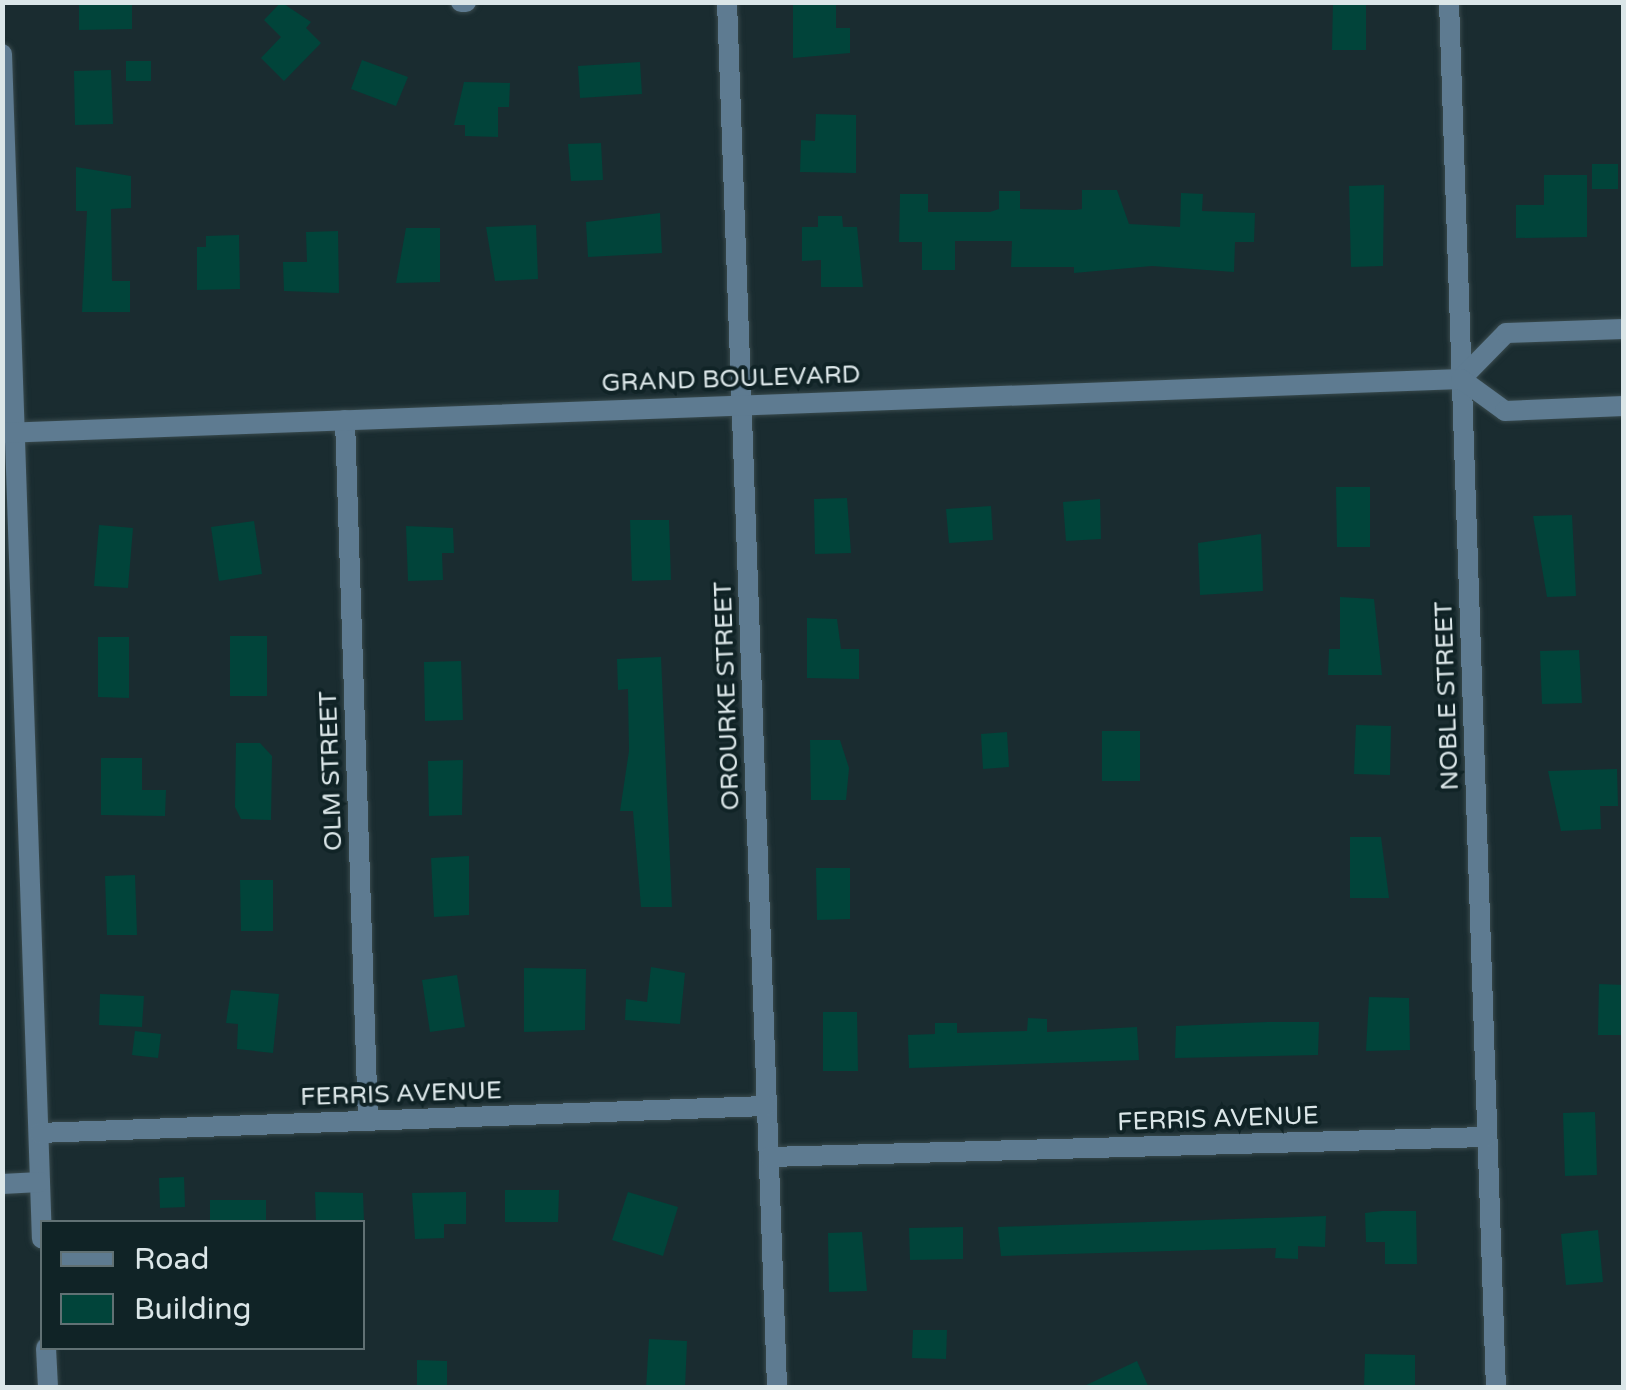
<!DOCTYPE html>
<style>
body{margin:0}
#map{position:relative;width:1626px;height:1390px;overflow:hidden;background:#1a2c30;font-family:"Varela Round",sans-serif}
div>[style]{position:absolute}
.building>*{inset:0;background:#01443a}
.roads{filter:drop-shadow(0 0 2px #394a4d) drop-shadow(0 0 2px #394a4d)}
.street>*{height:20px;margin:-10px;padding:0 10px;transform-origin:10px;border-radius:10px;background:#5e7b91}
span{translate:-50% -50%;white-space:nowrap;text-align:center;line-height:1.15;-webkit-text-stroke:8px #102326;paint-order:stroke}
.street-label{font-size:25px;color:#dbe6e8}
.frame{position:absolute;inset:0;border:5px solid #dbe6e8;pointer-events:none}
.legend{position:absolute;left:40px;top:1220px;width:325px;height:130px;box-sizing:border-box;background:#102326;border:2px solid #617174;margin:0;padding:12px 18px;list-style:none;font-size:30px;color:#dbe6e8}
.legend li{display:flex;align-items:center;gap:20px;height:50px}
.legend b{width:50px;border:2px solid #617174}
</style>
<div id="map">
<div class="building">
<div style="clip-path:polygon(79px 2px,132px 2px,132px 29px,79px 30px)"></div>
<div style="clip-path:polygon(281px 2px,311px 22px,306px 28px,321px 43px,284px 81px,261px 58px,281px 37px,264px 20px)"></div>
<div style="clip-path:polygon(793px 2px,836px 2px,836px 28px,850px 28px,850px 53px,793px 58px)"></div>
<div style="clip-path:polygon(1333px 2px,1366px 2px,1366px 50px,1332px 50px)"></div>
<div style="clip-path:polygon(362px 60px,408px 77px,396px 106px,351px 89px)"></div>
<div style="clip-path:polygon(126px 61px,151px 61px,151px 81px,126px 81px)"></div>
<div style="clip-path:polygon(640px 62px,642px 94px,580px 98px,578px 66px)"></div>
<div style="clip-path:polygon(111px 70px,113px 124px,75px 125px,74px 71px)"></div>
<div style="clip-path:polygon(464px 82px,510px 83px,509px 107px,498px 107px,498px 137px,465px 136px,465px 125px,454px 125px)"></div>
<div style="clip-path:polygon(816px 114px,856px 115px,856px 173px,800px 172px,801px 140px,815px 141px)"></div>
<div style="clip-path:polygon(601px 143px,603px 180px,571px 181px,568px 144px)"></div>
<div style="clip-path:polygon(1592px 164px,1618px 164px,1618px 189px,1592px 189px)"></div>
<div style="clip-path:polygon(76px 167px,131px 176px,131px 208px,111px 209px,112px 281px,130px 281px,130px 312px,82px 312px,87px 211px,76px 211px)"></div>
<div style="clip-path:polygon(1544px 175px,1587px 175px,1587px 237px,1516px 238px,1516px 205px,1544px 205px)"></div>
<div style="clip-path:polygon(1384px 185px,1383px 266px,1351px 267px,1349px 186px)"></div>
<div style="clip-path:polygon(1082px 190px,1117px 190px,1129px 224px,1180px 227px,1181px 193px,1203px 194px,1202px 211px,1255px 213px,1254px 242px,1235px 242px,1234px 272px,1152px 266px,1074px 273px,1074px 267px,1011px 267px,1012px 241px,955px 241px,955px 270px,922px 270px,922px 242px,899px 242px,900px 194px,928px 194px,928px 212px,990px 212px,999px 209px,999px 191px,1020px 191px,1020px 209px,1075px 210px,1082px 209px)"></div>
<div style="clip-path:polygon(660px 213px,662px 253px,588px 257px,586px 222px)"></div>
<div style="clip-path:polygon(818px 216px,842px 216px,843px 227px,857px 227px,863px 287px,821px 287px,821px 260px,802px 261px,802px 227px,818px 227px)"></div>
<div style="clip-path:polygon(536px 225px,538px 279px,495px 281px,486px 227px)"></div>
<div style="clip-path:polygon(406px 228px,440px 228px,440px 282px,396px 283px)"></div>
<div style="clip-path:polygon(338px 231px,339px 293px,284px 291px,283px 262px,307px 262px,306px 232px)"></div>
<div style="clip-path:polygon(239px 235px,240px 289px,197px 290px,197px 247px,206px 247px,206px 236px)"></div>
<div style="clip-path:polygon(1336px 487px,1370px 487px,1370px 547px,1337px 547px)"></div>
<div style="clip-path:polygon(847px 498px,851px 553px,815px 554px,814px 499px)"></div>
<div style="clip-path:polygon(1100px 499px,1101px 539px,1066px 541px,1063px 502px)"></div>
<div style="clip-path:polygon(991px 506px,993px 540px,949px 543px,946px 509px)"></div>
<div style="clip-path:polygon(1572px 515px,1576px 596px,1547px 597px,1533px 516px)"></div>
<div style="clip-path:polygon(630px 520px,669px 520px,671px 580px,632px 581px)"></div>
<div style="clip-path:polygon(254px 521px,262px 574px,219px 581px,211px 527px)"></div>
<div style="clip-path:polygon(99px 525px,133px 528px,128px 588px,94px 586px)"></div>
<div style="clip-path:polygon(406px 526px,453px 528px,454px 553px,442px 553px,443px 580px,408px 581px)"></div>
<div style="clip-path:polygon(1261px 534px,1263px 591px,1200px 595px,1198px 543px)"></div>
<div style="clip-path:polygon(1340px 597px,1374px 599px,1382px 675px,1328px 675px,1329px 649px,1340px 649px)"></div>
<div style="clip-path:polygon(807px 618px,837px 619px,841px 649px,859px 649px,859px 679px,807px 678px)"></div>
<div style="clip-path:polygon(230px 636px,267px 636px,267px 696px,230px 696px)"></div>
<div style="clip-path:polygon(98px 637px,129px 637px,129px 698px,98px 697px)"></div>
<div style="clip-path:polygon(1579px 650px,1582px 703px,1542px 704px,1540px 651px)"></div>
<div style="clip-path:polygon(661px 657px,672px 907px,641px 907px,633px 811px,620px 811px,629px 751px,628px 689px,618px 690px,617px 659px)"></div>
<div style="clip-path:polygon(461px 661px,463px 720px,425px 721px,424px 662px)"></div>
<div style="clip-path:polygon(1356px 725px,1391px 726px,1390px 775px,1354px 774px)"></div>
<div style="clip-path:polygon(1102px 731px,1140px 731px,1140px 781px,1102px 781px)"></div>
<div style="clip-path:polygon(1007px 732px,1009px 767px,983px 769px,981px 734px)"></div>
<div style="clip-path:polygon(810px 740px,840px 740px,849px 768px,846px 800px,811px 800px)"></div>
<div style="clip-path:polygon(236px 743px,260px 743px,272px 756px,271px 820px,241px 819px,235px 807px)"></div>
<div style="clip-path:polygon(101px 758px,142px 758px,142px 790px,166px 790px,165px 816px,101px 815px)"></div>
<div style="clip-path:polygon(463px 760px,462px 815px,429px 816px,428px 761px)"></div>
<div style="clip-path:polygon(1617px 769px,1618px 806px,1600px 806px,1601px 829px,1561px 831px,1548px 771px)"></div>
<div style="clip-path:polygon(1350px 837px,1381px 837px,1389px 898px,1350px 898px)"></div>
<div style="clip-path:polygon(469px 856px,469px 915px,434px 917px,431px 858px)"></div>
<div style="clip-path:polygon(816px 868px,850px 868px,850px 919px,817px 920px)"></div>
<div style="clip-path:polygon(135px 875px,137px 935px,107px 935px,105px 876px)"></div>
<div style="clip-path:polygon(240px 880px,273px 880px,273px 931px,241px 931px)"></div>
<div style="clip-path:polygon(651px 967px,685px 973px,680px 1024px,625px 1020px,626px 999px,647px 1002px)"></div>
<div style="clip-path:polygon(524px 968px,586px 969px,585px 1030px,524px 1032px)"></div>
<div style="clip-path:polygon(457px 975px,465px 1027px,430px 1032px,422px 980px)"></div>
<div style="clip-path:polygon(1599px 984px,1624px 985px,1624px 1035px,1598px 1035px)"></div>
<div style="clip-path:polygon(231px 990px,279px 994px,273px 1053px,237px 1049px,238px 1024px,226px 1023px)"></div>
<div style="clip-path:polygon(100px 994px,144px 996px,142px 1027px,99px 1025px)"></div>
<div style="clip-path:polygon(1369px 997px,1409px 998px,1410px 1050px,1366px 1051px)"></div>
<div style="clip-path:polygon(823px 1012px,857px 1012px,858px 1071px,823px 1071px)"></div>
<div style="clip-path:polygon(1028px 1018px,1047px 1019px,1047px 1032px,1137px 1027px,1139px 1060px,909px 1068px,908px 1035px,935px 1034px,935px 1023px,957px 1023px,957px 1033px,1027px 1031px)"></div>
<div style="clip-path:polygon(1267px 1022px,1319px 1022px,1318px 1055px,1175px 1058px,1176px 1026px)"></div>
<div style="clip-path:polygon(135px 1031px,161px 1034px,158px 1058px,132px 1055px)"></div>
<div style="clip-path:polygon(1595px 1112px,1597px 1175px,1565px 1176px,1563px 1113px)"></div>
<div style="clip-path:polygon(184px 1177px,185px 1207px,160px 1208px,159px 1178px)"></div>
<div style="clip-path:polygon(505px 1190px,559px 1190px,558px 1222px,505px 1222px)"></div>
<div style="clip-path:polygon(315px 1192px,363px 1193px,364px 1222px,316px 1222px)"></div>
<div style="clip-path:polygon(466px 1192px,466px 1224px,444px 1224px,444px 1238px,415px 1239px,412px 1193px)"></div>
<div style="clip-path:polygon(628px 1192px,678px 1207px,663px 1256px,612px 1240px)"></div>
<div style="clip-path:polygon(210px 1200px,266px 1200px,266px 1222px,210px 1222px)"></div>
<div style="clip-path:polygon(1382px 1211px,1416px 1211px,1417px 1264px,1385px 1264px,1385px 1242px,1366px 1242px,1365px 1213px)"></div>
<div style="clip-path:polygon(1326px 1216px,1325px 1247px,1298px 1246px,1298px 1259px,1275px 1258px,1276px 1248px,1001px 1256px,998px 1227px)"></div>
<div style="clip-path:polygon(963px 1227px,963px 1259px,910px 1260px,909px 1228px)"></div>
<div style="clip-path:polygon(1598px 1230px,1603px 1282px,1566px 1285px,1561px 1234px)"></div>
<div style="clip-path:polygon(862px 1232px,867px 1291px,829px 1292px,828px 1233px)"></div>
<div style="clip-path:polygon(913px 1330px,947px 1330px,946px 1359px,912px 1358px)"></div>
<div style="clip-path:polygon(649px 1339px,687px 1341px,685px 1388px,646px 1388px)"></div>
<div style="clip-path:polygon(1365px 1354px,1415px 1355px,1415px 1388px,1364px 1388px)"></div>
<div style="clip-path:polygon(417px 1360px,447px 1361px,447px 1388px,417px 1388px)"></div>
<div style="clip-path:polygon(1137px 1361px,1149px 1388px,1080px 1388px)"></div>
</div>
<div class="roads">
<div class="street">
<div style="left:461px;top:2px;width:5px"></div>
<div style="left:727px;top:2px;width:1387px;rotate:87.93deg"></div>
<div style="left:1449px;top:2px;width:1387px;rotate:88.06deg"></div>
<div style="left:2px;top:54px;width:1185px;rotate:88.07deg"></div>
<div style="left:1461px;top:379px;width:64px;rotate:-45.6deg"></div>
<div style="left:1506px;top:333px;width:118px;rotate:-1.9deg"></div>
<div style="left:345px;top:420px;width:700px;rotate:88.12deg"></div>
<div style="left:2px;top:433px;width:1460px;rotate:-2.12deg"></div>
<div style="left:1461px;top:379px;width:54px;rotate:36deg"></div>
<div style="left:1505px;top:411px;width:119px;rotate:-2.4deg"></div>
<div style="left:39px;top:1133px;width:728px;rotate:-2.13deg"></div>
<div style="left:769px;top:1157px;width:718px;rotate:-1.6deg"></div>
<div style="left:2px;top:1184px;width:38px;rotate:-3deg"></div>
<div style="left:46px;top:1348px;width:40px;rotate:87.1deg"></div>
</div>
</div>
<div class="street-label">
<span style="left:731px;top:379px;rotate:-2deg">GRAND BOULEVARD</span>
<span style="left:727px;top:696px;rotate:-92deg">OROURKE STREET</span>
<span style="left:1447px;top:696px;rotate:-92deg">NOBLE STREET</span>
<span style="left:331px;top:771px;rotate:-92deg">OLM STREET</span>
<span style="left:401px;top:1094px;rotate:-2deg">FERRIS AVENUE</span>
<span style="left:1218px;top:1119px;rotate:-2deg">FERRIS AVENUE</span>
</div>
<div class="frame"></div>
<ul class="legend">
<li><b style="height:12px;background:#5e7b91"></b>Road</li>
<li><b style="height:28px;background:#01443a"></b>Building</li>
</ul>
</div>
